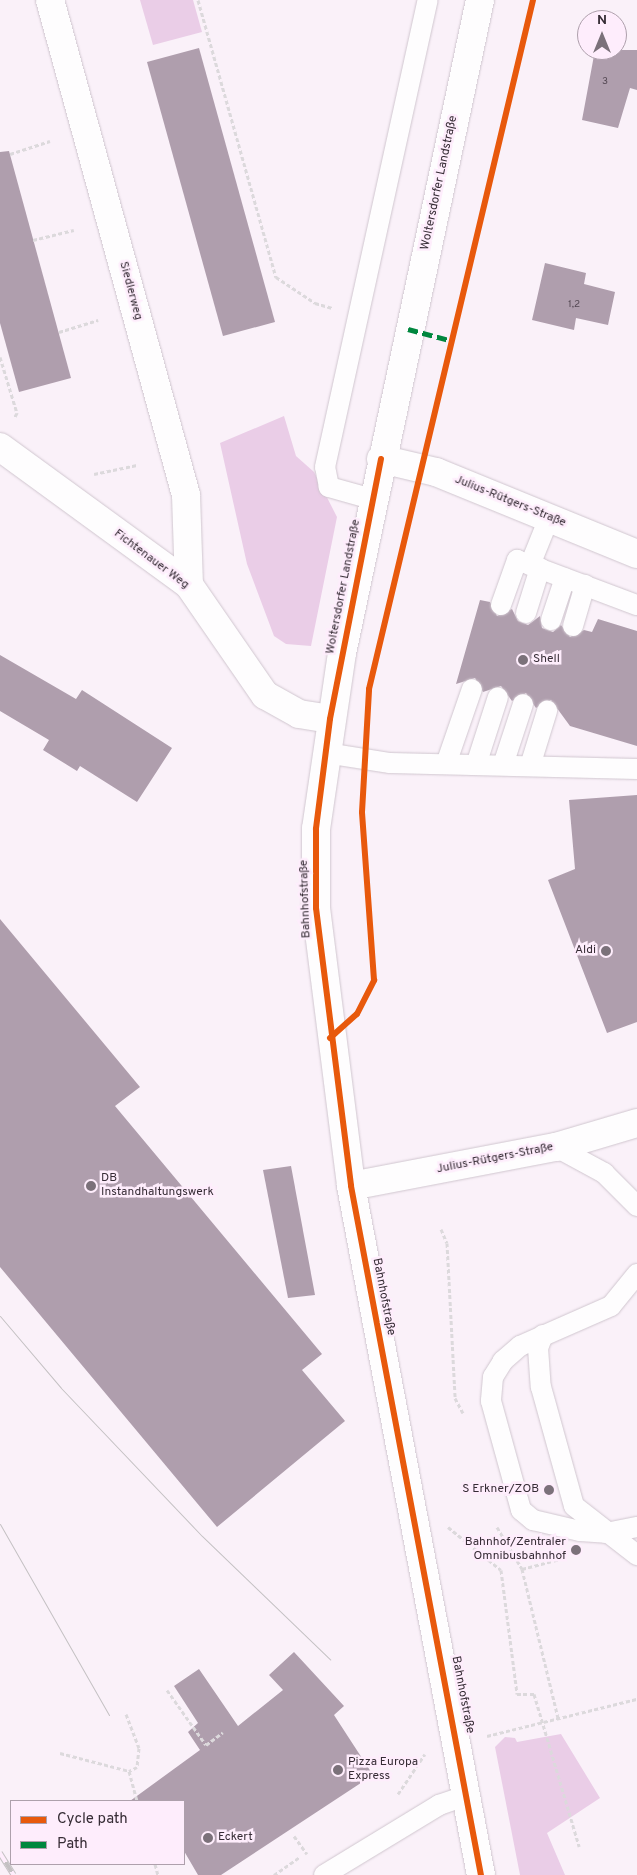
<!DOCTYPE html>
<meta charset="utf-8">
<style>
body{margin:0}
#map{position:relative;width:637px;height:1875px;overflow:hidden;background:#faf1f9;font-family:Overpass,sans-serif}
div>[style]{position:absolute}
.green>*{inset:0;background:#eacde7}
.building>*{inset:0;background:#af9ead}
.path>*{height:3px;margin-top:-1.5px;transform-origin:0;background:repeating-linear-gradient(90deg,#dcd9dc 0 4px,transparent 0 6.5px)}
.roads{filter:drop-shadow(0 0 1px #d0c6cf) drop-shadow(0 0 1px #d0c6cf)}
.lane>*{height:20px;margin:-10px;padding:0 10px;transform-origin:10px;border-radius:10px;background:#fefdfe}
.street>*{height:28px;margin:-14px;padding:0 14px;transform-origin:14px;border-radius:14px;background:#fefdfe}
.secondary>*{height:28px;margin:-14px;padding:0 14px;transform-origin:14px;border-radius:14px;background:#fefdfe}
.tram>*{height:1px;margin:-0.5px;padding:0 0.5px;transform-origin:0.5px;border-radius:0.5px;background:#c4c1c3}
.rail>*{height:5.5px;margin-top:-2.75px;transform-origin:0;background:repeating-linear-gradient(90deg,#feedfc 0 11px,#c4c1c3 0 22px);box-sizing:border-box;border-block:1px solid #c4c1c3}
.quiet>*{height:5px;margin-top:-2.5px;transform-origin:0;background:repeating-linear-gradient(90deg,#00873e 0 10px,transparent 0 15px)}
.cycleway>*{height:6px;margin:-3px;padding:0 3px;transform-origin:3px;border-radius:3px;background:#e8590c}
.dots>*{width:14px;height:14px;translate:-50% -50%;box-sizing:border-box;border:2px solid #feedfc;border-radius:50%}
span{translate:-50% -50%;white-space:nowrap;text-align:center;line-height:1.15;-webkit-text-stroke:5px #feedfc;paint-order:stroke}
.number-label{font-size:10px;color:#544853}
.number-label span{-webkit-text-stroke-width:0}
.street-label{font-size:12px;color:#362c35}
.poi-label{font-size:12px;color:#362c35}
.left{translate:0 -50%;text-align:left}
.right{translate:-100% -50%;text-align:right}
.legend{position:absolute;left:10px;top:1800px;width:175px;height:65px;box-sizing:border-box;background:#feedfc;border:1px solid #aea0ac;margin:0;padding:6px 9px;list-style:none;font-size:15px;color:#362c35}
.legend li{display:flex;align-items:center;gap:10px;height:25px}
.legend b{width:25px;border:1px solid #aea0ac}
.north{position:absolute;left:577px;top:10px;width:50px;height:50px;box-sizing:border-box;background:#feedfc;border:1px solid #aea0ac;border-radius:50%;rotate:0deg;font-size:14px;font-weight:700;line-height:20px;text-align:center;color:#362c35}
.north::after{content:'';display:block;margin:auto;width:18px;height:22px;background:#7b717a;clip-path:polygon(50% 0,100% 100%,50% 72%,0 100%)}
</style>
<div id="map">
<div class="green">
<div style="clip-path:polygon(140px 0,193px 0,202px 32px,153px 45px)"></div>
<div style="clip-path:polygon(284px 416px,296px 456px,314px 472px,337px 517px,311px 646px,286px 644px,274px 636px,247px 564px,220px 443px)"></div>
<div style="clip-path:polygon(561px 1734px,600px 1798px,547px 1833px,565px 1875px,520px 1875px,495px 1747px,505px 1737px,515px 1738px,517px 1742px)"></div>
</div>
<div class="building">
<div style="clip-path:polygon(199px 48px,275px 322px,223px 336px,147px 62px)"></div>
<div style="clip-path:polygon(595px 50px,637px 50px,637px 90px,630px 88px,618px 128px,582px 120px)"></div>
<div style="clip-path:polygon(9px 151px,71px 378px,19px 392px,0 323px,0 152px)"></div>
<div style="clip-path:polygon(545px 263px,586px 273px,584px 284px,615px 292px,608px 325px,576px 318px,574px 330px,532px 320px)"></div>
<div style="clip-path:polygon(480px 600px,490px 602px,497px 616px,512px 609px,518px 621px,528px 625px,540px 616px,542px 628px,553px 632px,561px 625px,570px 637px,584px 630px,592px 632px,598px 619px,637px 631px,637px 746px,570px 726px,551px 700px,536px 708px,526px 693px,512px 701px,501px 686px,483px 692px,475px 678px,456px 684px)"></div>
<div style="clip-path:polygon(0 655px,76px 699px,82px 690px,172px 748px,137px 802px,80px 766px,77px 771px,43px 750px,49px 740px,0 711px)"></div>
<div style="clip-path:polygon(637px 795px,637px 1022px,607px 1033px,548px 880px,575px 869px,569px 800px)"></div>
<div style="clip-path:polygon(0 919px,140px 1087px,115px 1106px,322px 1354px,302px 1370px,345px 1421px,217px 1527px,0 1267px)"></div>
<div style="clip-path:polygon(291px 1166px,315px 1295px,288px 1298px,263px 1170px)"></div>
<div style="clip-path:polygon(294px 1652px,344px 1706px,334px 1715px,373px 1775px,221px 1875px,198px 1875px,184px 1851px,184px 1801px,130px 1801px,200px 1750px,188px 1732px,198px 1723px,174px 1686px,199px 1669px,238px 1726px,283px 1690px,269px 1675px)"></div>
</div>
<div class="path">
<div style="left:198px;top:0;width:288px;rotate:74.3deg"></div>
<div style="left:276px;top:277px;width:47px;rotate:33.7deg"></div>
<div style="left:315px;top:303px;width:18px;rotate:16deg"></div>
<div style="left:10px;top:154px;width:42px;rotate:-18deg"></div>
<div style="left:33px;top:240px;width:42px;rotate:-13.7deg"></div>
<div style="left:59px;top:332px;width:41px;rotate:-17.1deg"></div>
<div style="left:0;top:357px;width:59px;rotate:73.1deg"></div>
<div style="left:17px;top:413px;width:6px;rotate:121deg"></div>
<div style="left:94px;top:474px;width:44px;rotate:-11.8deg"></div>
<div style="left:441px;top:1229px;width:15px;rotate:67deg"></div>
<div style="left:447px;top:1243px;width:155px;rotate:87deg"></div>
<div style="left:455px;top:1398px;width:17px;rotate:62deg"></div>
<div style="left:448px;top:1527px;width:68px;rotate:39.1deg"></div>
<div style="left:501px;top:1570px;width:125px;rotate:82.6deg"></div>
<div style="left:517px;top:1694px;width:17px"></div>
<div style="left:534px;top:1694px;width:159px;rotate:73.5deg"></div>
<div style="left:497px;top:1527px;width:49px;rotate:59.2deg"></div>
<div style="left:522px;top:1569px;width:153px;rotate:76.4deg"></div>
<div style="left:522px;top:1569px;width:43px;rotate:-14.7deg"></div>
<div style="left:167px;top:1690px;width:67px;rotate:54.7deg"></div>
<div style="left:206px;top:1745px;width:21px;rotate:-37deg"></div>
<div style="left:126px;top:1714px;width:36px;rotate:69deg"></div>
<div style="left:139px;top:1748px;width:19px;rotate:96deg"></div>
<div style="left:137px;top:1767px;width:9px;rotate:153deg"></div>
<div style="left:129px;top:1771px;width:31px;rotate:75deg"></div>
<div style="left:487px;top:1736px;width:154px;rotate:-13.9deg"></div>
<div style="left:60px;top:1753px;width:71px;rotate:14.6deg"></div>
<div style="left:398px;top:1794px;width:48px;rotate:-56deg"></div>
<div style="left:294px;top:1836px;width:22px;rotate:54deg"></div>
<div style="left:155px;top:1864px;width:11px;rotate:75deg"></div>
<div style="left:274px;top:1875px;width:32px;rotate:-35deg"></div>
</div>
<div class="roads">
<div class="lane">
<div style="left:372px;top:499px;width:45px;rotate:-164.4deg"></div>
<div style="left:329px;top:487px;width:20px;rotate:-101deg"></div>
<div style="left:325px;top:467px;width:478px;rotate:-77.6deg"></div>
<div style="left:530px;top:565px;width:51px;rotate:-68deg"></div>
<div style="left:501px;top:605px;width:48px;rotate:-70.4deg"></div>
<div style="left:517px;top:560px;width:128px;rotate:20.6deg"></div>
<div style="left:526px;top:613px;width:47px;rotate:-72.7deg"></div>
<div style="left:551px;top:620px;width:44px;rotate:-71.6deg"></div>
<div style="left:573px;top:626px;width:43px;rotate:-73.7deg"></div>
<div style="left:326px;top:753px;width:65px;rotate:8.9deg"></div>
<div style="left:390px;top:763px;width:247px;rotate:1.4deg"></div>
<div style="left:446px;top:764px;width:79px;rotate:-70.9deg"></div>
<div style="left:476px;top:765px;width:71px;rotate:-72.1deg"></div>
<div style="left:503px;top:765px;width:64px;rotate:-71.8deg"></div>
<div style="left:530px;top:766px;width:58px;rotate:-72.8deg"></div>
<div style="left:556px;top:1147px;width:55px;rotate:28.4deg"></div>
<div style="left:604px;top:1173px;width:47px;rotate:45deg"></div>
<div style="left:637px;top:1274px;width:41px;rotate:129.1deg"></div>
<div style="left:611px;top:1306px;width:99px;rotate:156.3deg"></div>
<div style="left:520px;top:1346px;width:23px;rotate:139deg"></div>
<div style="left:503px;top:1361px;width:19px;rotate:122deg"></div>
<div style="left:493px;top:1377px;width:24px;rotate:95deg"></div>
<div style="left:491px;top:1401px;width:113px;rotate:74.6deg"></div>
<div style="left:521px;top:1510px;width:16px;rotate:40deg"></div>
<div style="left:533px;top:1520px;width:48px;rotate:13.2deg"></div>
<div style="left:580px;top:1531px;width:26px;rotate:4deg"></div>
<div style="left:606px;top:1533px;width:32px;rotate:-11deg"></div>
<div style="left:543px;top:1335px;width:14px;rotate:111deg"></div>
<div style="left:538px;top:1348px;width:39px;rotate:86deg"></div>
<div style="left:541px;top:1387px;width:123px;rotate:74.5deg"></div>
<div style="left:574px;top:1506px;width:80px;rotate:37.9deg"></div>
<div style="left:324px;top:1875px;width:135px;rotate:-31.3deg"></div>
<div style="left:439px;top:1805px;width:31px;rotate:-19deg"></div>
</div>
<div class="street">
<div style="left:50px;top:0;width:513px;rotate:74.64deg"></div>
<div style="left:186px;top:495px;width:90px;rotate:88.1deg"></div>
<div style="left:0;top:447px;width:234px;rotate:36.1deg"></div>
<div style="left:189px;top:585px;width:134px;rotate:55.4deg"></div>
<div style="left:265px;top:695px;width:39px;rotate:29deg"></div>
<div style="left:299px;top:714px;width:31px;rotate:9deg"></div>
<div style="left:381px;top:459px;width:57px;rotate:13.3deg"></div>
<div style="left:436px;top:472px;width:217px;rotate:22.2deg"></div>
</div>
<div class="secondary">
<div style="left:480px;top:0;width:667px;rotate:101.93deg"></div>
<div style="left:342px;top:653px;width:178px;rotate:98.4deg"></div>
<div style="left:316px;top:829px;width:79px;rotate:90deg"></div>
<div style="left:316px;top:908px;width:280px;rotate:82.8deg"></div>
<div style="left:351px;top:1186px;width:701px;rotate:79.32deg"></div>
<div style="left:351px;top:1186px;width:209px;rotate:-10.8deg"></div>
<div style="left:556px;top:1147px;width:84px;rotate:-16.5deg"></div>
</div>
</div>
<div class="tram">
<div style="left:0;top:1316px;width:94px;rotate:49.7deg"></div>
<div style="left:61px;top:1388px;width:204px;rotate:46.4deg"></div>
<div style="left:202px;top:1536px;width:178px;rotate:43.9deg"></div>
<div style="left:0;top:1524px;width:220px;rotate:60.3deg"></div>
</div>
<div class="rail">
<div style="left:0;top:1853px;width:26px;rotate:58deg"></div>
</div>
<div class="quiet">
<div style="left:408px;top:329px;width:47px;rotate:14.9deg"></div>
</div>
<div class="cycleway">
<div style="left:381px;top:459px;width:265px;rotate:101.1deg"></div>
<div style="left:330px;top:719px;width:111px;rotate:97.3deg"></div>
<div style="left:316px;top:829px;width:79px;rotate:90deg"></div>
<div style="left:316px;top:908px;width:280px;rotate:82.8deg"></div>
<div style="left:351px;top:1186px;width:701px;rotate:79.32deg"></div>
<div style="left:330px;top:1038px;width:36px;rotate:-42deg"></div>
<div style="left:357px;top:1014px;width:38px;rotate:-63deg"></div>
<div style="left:374px;top:980px;width:168px;rotate:-94.1deg"></div>
<div style="left:362px;top:812px;width:123px;rotate:-86.7deg"></div>
<div style="left:369px;top:689px;width:708px;rotate:-76.61deg"></div>
</div>
<div class="dots">
<div style="left:523px;top:660px;background:#7b717a"></div>
<div style="left:606px;top:951px;background:#7b717a"></div>
<div style="left:91px;top:1186px;background:#7b717a"></div>
<div style="left:549px;top:1490px;background:#7b717a"></div>
<div style="left:576px;top:1550px;background:#7b717a"></div>
<div style="left:338px;top:1770px;background:#7b717a"></div>
<div style="left:208px;top:1838px;background:#7b717a"></div>
</div>
<div class="number-label">
<span style="left:605px;top:82px">3</span>
<span style="left:574px;top:305px">1,2</span>
</div>
<div class="street-label">
<span style="left:440px;top:183px;rotate:-78deg">Woltersdorfer Landstraße</span>
<span style="left:130px;top:291px;rotate:75deg">Siedlerweg</span>
<span style="left:510px;top:502px;rotate:22deg">Julius-Rütgers-Straße</span>
<span style="left:151px;top:560px;rotate:37deg">Fichtenauer Weg</span>
<span style="left:344px;top:587px;rotate:-79deg">Woltersdorfer Landstraße</span>
<span style="left:306px;top:899px;rotate:-92deg">Bahnhofstraße</span>
<span style="left:495px;top:1159px;rotate:-11deg">Julius-Rütgers-Straße</span>
<span style="left:383px;top:1297px;rotate:79deg">Bahnhofstraße</span>
<span style="left:462px;top:1695px;rotate:79deg">Bahnhofstraße</span>
</div>
<div class="poi-label">
<span class="left" style="left:533px;top:660px">Shell</span>
<span class="right" style="left:596px;top:951px">Aldi</span>
<span class="left" style="left:101px;top:1186px">DB<br>Instandhaltungswerk</span>
<span class="right" style="left:539px;top:1490px">S Erkner/ZOB</span>
<span class="right" style="left:566px;top:1550px">Bahnhof/Zentraler<br>Omnibusbahnhof</span>
<span class="left" style="left:348px;top:1770px">Pizza Europa<br>Express</span>
<span class="left" style="left:218px;top:1838px">Eckert</span>
</div>
<ul class="legend">
<li><b style="height:6px;background:#e8590c"></b>Cycle path</li>
<li><b style="height:6px;background:#00873e"></b>Path</li>
</ul>
<div class="north">N</div>
</div>
